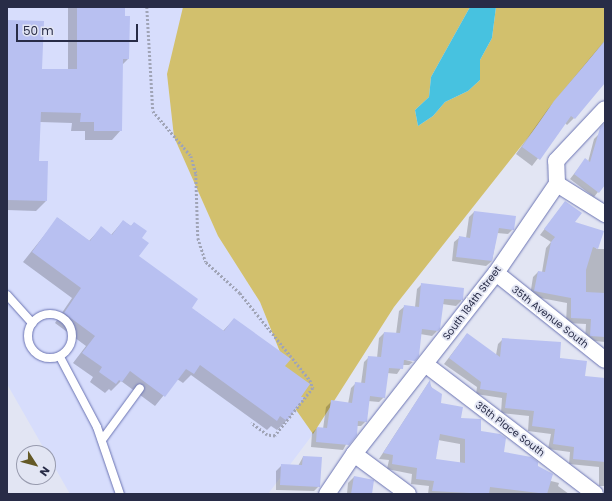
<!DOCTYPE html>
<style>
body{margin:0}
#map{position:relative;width:612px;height:501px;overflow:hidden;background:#e2e5f3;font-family:Poppins,sans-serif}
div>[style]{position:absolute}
.built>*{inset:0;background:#d7ddfc}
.green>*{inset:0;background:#d2c06d}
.water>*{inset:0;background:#47c2e0}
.shadow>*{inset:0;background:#0003}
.building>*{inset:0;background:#b8c0f1}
.path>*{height:2.5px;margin-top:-1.25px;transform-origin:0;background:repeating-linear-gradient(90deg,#a0a4b6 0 2px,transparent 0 4px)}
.roads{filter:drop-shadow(0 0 1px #6b74b3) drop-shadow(0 0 1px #6b74b3)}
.lane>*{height:8px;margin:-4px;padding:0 4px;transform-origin:4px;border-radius:4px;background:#fff}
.lane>.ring{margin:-4px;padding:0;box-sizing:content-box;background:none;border:8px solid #fff;border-radius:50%}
.street>*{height:16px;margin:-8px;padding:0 8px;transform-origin:8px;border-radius:8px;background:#fff}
span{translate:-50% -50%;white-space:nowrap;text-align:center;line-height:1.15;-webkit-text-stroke:3.5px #e2e5f3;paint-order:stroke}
.street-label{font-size:10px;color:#282c47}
.frame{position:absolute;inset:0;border:8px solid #282c47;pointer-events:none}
.north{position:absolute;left:16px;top:445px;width:40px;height:40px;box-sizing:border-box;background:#e2e5f3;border:1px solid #989bae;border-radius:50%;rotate:126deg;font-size:11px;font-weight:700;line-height:16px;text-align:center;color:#282c47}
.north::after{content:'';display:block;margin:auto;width:14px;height:18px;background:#645926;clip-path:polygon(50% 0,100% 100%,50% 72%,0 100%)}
.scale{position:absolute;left:16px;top:24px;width:122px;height:18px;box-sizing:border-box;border:2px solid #282c47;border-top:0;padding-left:5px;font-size:12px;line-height:14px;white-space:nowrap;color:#282c47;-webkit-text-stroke:3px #e2e5f3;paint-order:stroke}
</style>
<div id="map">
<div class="built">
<div style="clip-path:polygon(7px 7px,183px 7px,174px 137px,218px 236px,260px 302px,280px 352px,281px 387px,313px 434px,268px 494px,70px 494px,7px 384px)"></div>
</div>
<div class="green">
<div style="clip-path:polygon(183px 7px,470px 7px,431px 77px,429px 97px,415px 110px,418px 126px,433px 116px,445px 102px,468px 91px,480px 80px,480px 60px,492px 38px,496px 7px,605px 7px,605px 40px,394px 307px,313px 434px,280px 387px,280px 352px,260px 302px,218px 236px,174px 137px,167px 74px)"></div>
</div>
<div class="water">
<div style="clip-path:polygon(470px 7px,496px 7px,492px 38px,480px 60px,480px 80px,468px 91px,445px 102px,433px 116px,418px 126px,415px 110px,429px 97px,431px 77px)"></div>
</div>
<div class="shadow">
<div style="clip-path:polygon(68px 7px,124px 7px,128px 59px,122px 65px,121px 130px,112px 140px,85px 140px,85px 131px,71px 131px,72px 123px,40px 122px,38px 162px,46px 201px,36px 211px,7px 210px,7px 21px,41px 70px,68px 70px)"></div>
<div style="clip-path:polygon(605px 40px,605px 82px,574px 118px,567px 125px,565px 123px,532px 166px,516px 154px,548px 109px)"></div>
<div style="clip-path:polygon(599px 134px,605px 135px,605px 183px,594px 197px,570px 179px,585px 160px,588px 162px,594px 139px)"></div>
<div style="clip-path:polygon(565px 202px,573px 223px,597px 249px,605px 249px,605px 342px,585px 340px,586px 324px,566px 323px,567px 303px,530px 296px,533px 277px,538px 272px,542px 272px,546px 248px,551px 242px,540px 235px)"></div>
<div style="clip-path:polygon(474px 212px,513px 229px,508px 234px,497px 233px,492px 261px,486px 266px,452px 261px,454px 242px,460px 237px,466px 238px,469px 217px)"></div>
<div style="clip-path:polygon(58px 218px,89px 241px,101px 228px,111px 235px,123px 221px,131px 226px,134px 223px,141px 238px,138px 256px,191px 308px,223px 331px,234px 319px,284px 366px,299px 397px,303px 398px,286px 421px,277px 430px,271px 426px,267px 430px,191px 375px,183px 383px,177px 379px,155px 406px,121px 381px,111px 391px,109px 389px,105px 393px,90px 382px,93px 377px,73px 363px,86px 346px,55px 323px,72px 298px,23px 262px)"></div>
<div style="clip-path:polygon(422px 284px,463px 289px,461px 301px,456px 306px,442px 304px,437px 331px,432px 336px,420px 334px,399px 358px,413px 362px,409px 365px,403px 365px,397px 374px,387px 373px,384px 397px,379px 402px,368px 401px,366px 421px,361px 426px,356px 426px,343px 450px,311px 447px,312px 433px,317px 428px,323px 429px,326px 407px,331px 402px,348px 404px,351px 388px,356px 383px,361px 384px,364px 362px,369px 357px,377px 358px,379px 338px,384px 333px,396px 334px,399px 311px,405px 306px,415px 307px,417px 289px)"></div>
<div style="clip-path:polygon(467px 334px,496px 355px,498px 344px,503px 339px,558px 359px,584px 377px,605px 379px,605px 486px,599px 486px,599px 467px,569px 464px,570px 452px,548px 449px,551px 434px,528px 431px,529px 416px,501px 413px,502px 398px,476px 394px,477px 387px,444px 364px)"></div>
<div style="clip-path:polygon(evenodd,429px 382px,440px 404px,480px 432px,503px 453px,536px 467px,551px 481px,559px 483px,558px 486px,569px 494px,428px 494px,429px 486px,411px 484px,412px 474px,387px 469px,389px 460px,379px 459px,429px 382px,438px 440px,460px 444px,460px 463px,435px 460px,438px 440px)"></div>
<div style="clip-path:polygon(303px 457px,319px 486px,314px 491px,276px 490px,276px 471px,281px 466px,298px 466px)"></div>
<div style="clip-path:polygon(354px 477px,371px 494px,347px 494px,348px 483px)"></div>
</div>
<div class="building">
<div style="clip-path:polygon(77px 7px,125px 7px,125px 16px,130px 16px,129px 59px,123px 59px,122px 131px,94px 131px,94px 122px,80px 122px,81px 113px,41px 112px,39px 161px,48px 161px,47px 201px,7px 200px,7px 20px,44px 21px,42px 69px,77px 69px)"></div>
<div style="clip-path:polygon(605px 41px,605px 83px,575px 119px,571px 116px,540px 160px,522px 147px,554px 101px)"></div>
<div style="clip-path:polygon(604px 124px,605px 185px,599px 193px,574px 174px,585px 158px,590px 162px,600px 128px)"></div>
<div style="clip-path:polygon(565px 201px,582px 213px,575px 222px,604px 231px,598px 249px,593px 247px,586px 270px,586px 292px,605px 293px,605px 337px,590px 336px,591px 319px,571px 318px,571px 298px,534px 291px,538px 271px,545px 272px,551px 242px,555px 237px,544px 229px)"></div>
<div style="clip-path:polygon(474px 211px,516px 216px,514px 230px,499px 228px,492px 261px,456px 257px,459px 236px,470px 238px)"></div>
<div style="clip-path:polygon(57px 217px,90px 241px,101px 226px,112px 235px,123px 220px,131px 226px,134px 222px,147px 231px,142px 238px,149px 243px,139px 256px,198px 299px,192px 308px,224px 331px,234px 318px,291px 359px,285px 366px,310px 384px,301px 397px,305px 397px,287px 421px,280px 416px,277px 421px,200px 365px,194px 374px,186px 369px,165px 397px,130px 371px,122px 382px,119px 380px,116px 384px,99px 372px,102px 367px,82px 353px,95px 336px,64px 313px,81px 288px,32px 252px)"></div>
<div style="clip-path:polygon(421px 283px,464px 288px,463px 300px,444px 299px,440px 329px,438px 331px,422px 329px,419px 356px,415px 361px,404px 360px,403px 369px,389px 368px,385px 398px,370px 396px,367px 422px,358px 421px,357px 435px,349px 445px,316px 442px,317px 427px,327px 428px,331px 400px,352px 403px,355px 382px,365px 383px,368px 356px,381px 357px,384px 332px,400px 333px,404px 305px,419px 307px)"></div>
<div style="clip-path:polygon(467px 333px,500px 357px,502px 338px,561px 342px,560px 358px,587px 361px,585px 376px,605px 378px,605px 462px,573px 459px,574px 447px,553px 444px,555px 429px,532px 426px,534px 411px,505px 408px,507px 393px,480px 389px,481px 382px,449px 358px)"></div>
<div style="clip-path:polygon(evenodd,430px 380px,431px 387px,442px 394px,441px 403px,463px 407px,461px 418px,481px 419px,481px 431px,500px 434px,506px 438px,504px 452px,531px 457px,538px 462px,538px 466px,553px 474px,547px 494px,490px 487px,489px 494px,432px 491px,434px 481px,416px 479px,417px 468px,392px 464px,393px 455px,383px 453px,430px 380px,440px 434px,465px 439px,465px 463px,436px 459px,440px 434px)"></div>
<div style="clip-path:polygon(303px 456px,322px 457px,320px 487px,280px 485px,281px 464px,302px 465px)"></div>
<div style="clip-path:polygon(354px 476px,374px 480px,372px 494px,351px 494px)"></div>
</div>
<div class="path">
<div style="left:147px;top:7px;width:104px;rotate:86.7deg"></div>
<div style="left:153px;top:111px;width:59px;rotate:49.8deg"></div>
<div style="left:191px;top:156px;width:19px;rotate:74deg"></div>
<div style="left:196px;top:174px;width:64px;rotate:88.2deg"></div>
<div style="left:198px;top:238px;width:25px;rotate:72deg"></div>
<div style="left:206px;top:262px;width:46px;rotate:42.4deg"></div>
<div style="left:240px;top:293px;width:112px;rotate:51.2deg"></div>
<div style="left:310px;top:380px;width:9px;rotate:69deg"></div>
<div style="left:313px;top:388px;width:61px;rotate:128.4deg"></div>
<div style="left:275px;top:436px;width:8px;rotate:-173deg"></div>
<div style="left:267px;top:435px;width:20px;rotate:-143deg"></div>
</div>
<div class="roads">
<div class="lane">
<div style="left:7px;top:295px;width:38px;rotate:48deg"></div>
<div class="ring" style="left:28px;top:314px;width:36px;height:36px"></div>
<div style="left:60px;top:357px;width:79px;rotate:62.1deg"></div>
<div style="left:97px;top:427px;width:71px;rotate:71.1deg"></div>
<div style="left:102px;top:440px;width:64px;rotate:-53.8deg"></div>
</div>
<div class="street">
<div style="left:557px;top:184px;width:57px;rotate:32deg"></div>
<div style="left:496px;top:273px;width:139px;rotate:38.6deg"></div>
<div style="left:425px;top:364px;width:214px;rotate:37.4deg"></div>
<div style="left:354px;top:454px;width:67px;rotate:36.5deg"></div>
<div style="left:327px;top:494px;width:48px;rotate:-56deg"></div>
<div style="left:354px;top:454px;width:230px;rotate:-51.9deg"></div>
<div style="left:496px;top:273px;width:108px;rotate:-55.6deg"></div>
<div style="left:557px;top:184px;width:23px;rotate:-92deg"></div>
<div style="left:556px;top:161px;width:71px;rotate:-46.7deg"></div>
</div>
</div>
<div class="street-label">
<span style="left:472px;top:303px;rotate:-53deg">South 184th Street</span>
<span style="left:550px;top:317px;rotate:38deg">35th Avenue South</span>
<span style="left:510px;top:429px;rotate:37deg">35th Place South</span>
</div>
<div class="frame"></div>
<div class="north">N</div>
<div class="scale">50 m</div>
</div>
